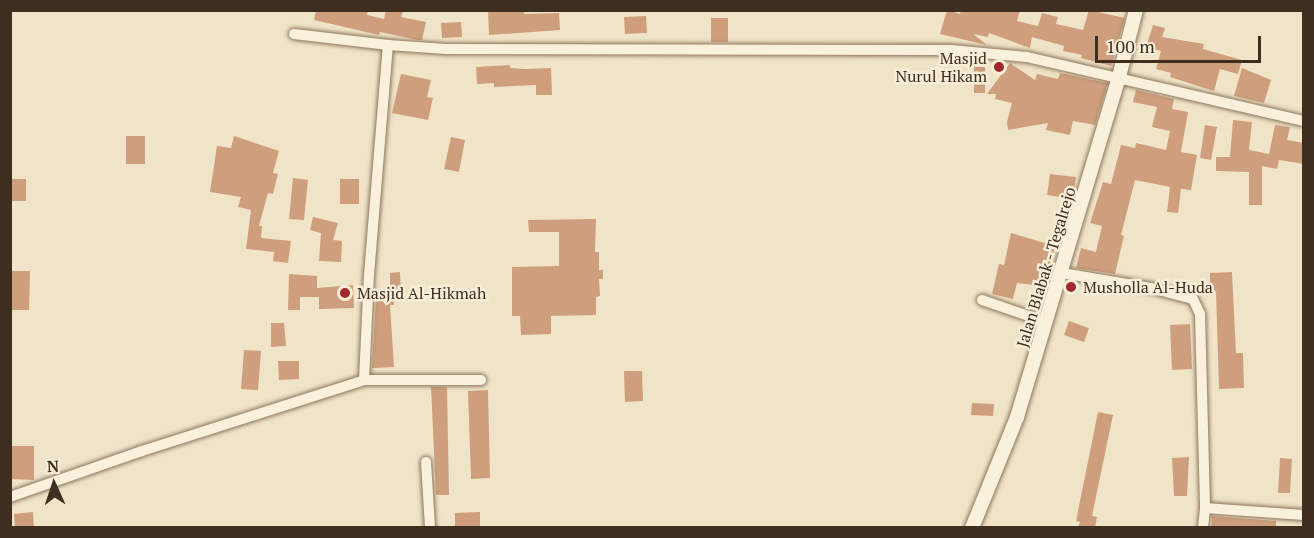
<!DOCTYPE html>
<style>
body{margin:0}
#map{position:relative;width:1314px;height:538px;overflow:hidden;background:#f0e4c8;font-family:"PT Serif",serif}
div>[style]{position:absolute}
.building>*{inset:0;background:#cf9f7d}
.roads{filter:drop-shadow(0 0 2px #8d765c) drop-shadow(0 0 2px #8d765c)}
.minor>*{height:10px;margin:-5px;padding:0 5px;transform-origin:5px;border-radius:5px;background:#faf1dc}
.tertiary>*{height:14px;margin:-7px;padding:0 7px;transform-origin:7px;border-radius:7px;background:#faf1dc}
.dots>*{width:16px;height:16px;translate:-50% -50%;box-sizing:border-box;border:3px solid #f7eed8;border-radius:50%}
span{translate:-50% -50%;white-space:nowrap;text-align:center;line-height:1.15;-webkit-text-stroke:5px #f7eed8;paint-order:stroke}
.poi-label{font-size:16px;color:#3d2e20}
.right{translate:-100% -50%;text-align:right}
.left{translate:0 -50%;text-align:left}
.street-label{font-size:16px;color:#3d2e20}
.frame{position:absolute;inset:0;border:12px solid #3d2e20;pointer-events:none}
.north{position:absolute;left:24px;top:454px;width:60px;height:60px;-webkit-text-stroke:4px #f7eed8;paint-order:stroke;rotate:357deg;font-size:16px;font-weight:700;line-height:24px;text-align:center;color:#3d2e20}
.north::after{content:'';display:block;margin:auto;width:21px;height:27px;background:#3d2e20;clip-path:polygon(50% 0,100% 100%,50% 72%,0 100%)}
.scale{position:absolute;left:1095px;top:36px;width:166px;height:27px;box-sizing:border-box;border:3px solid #3d2e20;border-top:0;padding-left:8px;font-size:18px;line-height:21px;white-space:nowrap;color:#3d2e20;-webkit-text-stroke:4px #f7eed8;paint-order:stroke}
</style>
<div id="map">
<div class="building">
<div style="clip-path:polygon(316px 10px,368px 10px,367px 15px,384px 19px,386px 10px,403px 10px,401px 17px,426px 22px,422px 40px,418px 40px,380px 32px,379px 35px,314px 20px)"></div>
<div style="clip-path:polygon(488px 10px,524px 10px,524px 14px,559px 13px,560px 30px,489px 35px)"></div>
<div style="clip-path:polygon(947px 10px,960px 14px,961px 10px,1020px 10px,1017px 21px,1038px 26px,1042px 13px,1058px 17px,1056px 24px,1083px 30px,1089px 10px,1125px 18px,1111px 66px,1081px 58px,1082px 55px,1063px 51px,1064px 46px,1032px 37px,1030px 48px,989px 33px,988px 37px,973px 34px,987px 45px,940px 34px)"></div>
<div style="clip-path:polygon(646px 16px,647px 33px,625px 34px,624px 17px)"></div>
<div style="clip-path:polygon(711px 18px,728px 18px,728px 42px,711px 42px)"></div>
<div style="clip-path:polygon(461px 22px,462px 37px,442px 38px,441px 23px)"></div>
<div style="clip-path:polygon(1153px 25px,1165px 28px,1162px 37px,1204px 44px,1203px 49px,1242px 60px,1238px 74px,1220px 69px,1214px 91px,1170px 77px,1171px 73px,1156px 69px,1161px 51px,1146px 47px)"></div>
<div style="clip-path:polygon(1010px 63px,1035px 80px,1037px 74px,1058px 79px,1060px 73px,1108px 83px,1095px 125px,1073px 121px,1070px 135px,1046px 130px,1048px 123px,1008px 130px,1007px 122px,1012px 103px,995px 99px,996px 94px,987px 94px)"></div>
<div style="clip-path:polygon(510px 65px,510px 68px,526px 69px,551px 68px,552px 95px,536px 95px,536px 85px,494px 87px,494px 83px,477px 84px,476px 67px)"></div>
<div style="clip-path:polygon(974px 67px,985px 67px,985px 93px,974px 93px)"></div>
<div style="clip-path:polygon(1242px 68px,1271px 80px,1264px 103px,1234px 96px)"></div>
<div style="clip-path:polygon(401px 74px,431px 80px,427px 97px,433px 98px,428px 120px,392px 113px)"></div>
<div style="clip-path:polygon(1136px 90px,1174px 99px,1172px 109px,1188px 112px,1181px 152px,1197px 155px,1191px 190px,1181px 189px,1178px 213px,1167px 212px,1170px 187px,1135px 180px,1121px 235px,1124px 236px,1115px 274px,1076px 268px,1081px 248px,1096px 252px,1102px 226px,1090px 223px,1103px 182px,1111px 184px,1121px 145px,1135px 148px,1136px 143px,1166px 150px,1170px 131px,1152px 127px,1157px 107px,1133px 102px)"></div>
<div style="clip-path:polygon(1233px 120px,1252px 122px,1249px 150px,1269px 154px,1275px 125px,1290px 127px,1287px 140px,1304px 143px,1304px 164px,1279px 160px,1277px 169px,1262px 166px,1262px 205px,1249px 205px,1249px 172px,1216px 171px,1216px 157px,1230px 157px)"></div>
<div style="clip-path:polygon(1205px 125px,1217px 127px,1211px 160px,1200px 158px)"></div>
<div style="clip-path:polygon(126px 136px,145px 136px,145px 164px,126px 164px)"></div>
<div style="clip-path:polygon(234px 136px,279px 151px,273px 173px,278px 174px,273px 194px,268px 193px,259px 226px,262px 226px,261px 238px,291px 241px,288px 263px,273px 261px,274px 252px,246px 249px,251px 210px,238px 207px,241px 197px,210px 192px,217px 146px,231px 148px)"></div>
<div style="clip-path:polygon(451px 137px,465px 140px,459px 172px,444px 169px)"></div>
<div style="clip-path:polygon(1050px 174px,1076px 177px,1073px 199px,1047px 195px)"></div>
<div style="clip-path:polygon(293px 178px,308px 180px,304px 220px,289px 219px)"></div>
<div style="clip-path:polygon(11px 179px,26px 179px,26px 201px,11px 201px)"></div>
<div style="clip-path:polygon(340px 179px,359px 179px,359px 204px,340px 204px)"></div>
<div style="clip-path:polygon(313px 217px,338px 223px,333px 240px,342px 241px,341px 262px,319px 261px,321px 233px,310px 230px)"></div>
<div style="clip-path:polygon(596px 219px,595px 252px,599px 252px,599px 270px,603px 270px,603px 279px,599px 279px,600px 296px,596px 297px,596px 315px,551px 316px,551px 334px,521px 335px,520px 316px,512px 316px,512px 267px,559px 266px,559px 232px,529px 232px,528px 220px)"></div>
<div style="clip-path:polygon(1011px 233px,1055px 246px,1049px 270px,1052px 270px,1043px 300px,1034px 300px,1034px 285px,1017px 283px,1013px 299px,992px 294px,999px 264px,1004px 265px)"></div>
<div style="clip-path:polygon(10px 271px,30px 271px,29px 310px,10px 310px)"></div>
<div style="clip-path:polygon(400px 272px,401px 292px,390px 293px,390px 273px)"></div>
<div style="clip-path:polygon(1232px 272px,1236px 353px,1243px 353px,1244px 388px,1219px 389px,1216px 291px,1210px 291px,1210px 273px)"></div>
<div style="clip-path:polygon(289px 274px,317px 276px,317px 288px,353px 285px,354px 308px,319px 309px,319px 297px,300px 297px,300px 310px,288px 310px)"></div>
<div style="clip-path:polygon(376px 297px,394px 297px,394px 305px,390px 305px,394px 367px,372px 368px)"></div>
<div style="clip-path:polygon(1069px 321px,1089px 328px,1084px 342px,1064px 335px)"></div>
<div style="clip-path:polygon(271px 323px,284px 323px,286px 346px,271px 347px)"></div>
<div style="clip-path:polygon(1190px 324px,1192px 369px,1172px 370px,1170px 325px)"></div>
<div style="clip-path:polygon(244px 350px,261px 351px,258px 390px,241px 389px)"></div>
<div style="clip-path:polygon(278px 361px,299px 361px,299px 379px,279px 380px)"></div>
<div style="clip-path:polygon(624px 371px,642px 371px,643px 401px,625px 402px)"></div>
<div style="clip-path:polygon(431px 387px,447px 387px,449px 495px,436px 495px)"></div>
<div style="clip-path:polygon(488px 390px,490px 478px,471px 479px,468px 391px)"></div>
<div style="clip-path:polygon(972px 403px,994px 404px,993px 416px,971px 415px)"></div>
<div style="clip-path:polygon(1098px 412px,1113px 415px,1092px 516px,1097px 517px,1095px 528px,1078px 528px,1080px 522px,1076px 521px)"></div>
<div style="clip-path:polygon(10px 446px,34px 446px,34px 480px,10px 479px)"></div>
<div style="clip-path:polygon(1189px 457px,1187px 496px,1174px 496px,1172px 458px)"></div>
<div style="clip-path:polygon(1280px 458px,1292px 459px,1290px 493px,1278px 493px)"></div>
<div style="clip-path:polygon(33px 512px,34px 528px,15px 528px,14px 514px)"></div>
<div style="clip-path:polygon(480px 512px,480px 528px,455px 528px,455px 513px)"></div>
<div style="clip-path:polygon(1212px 516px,1276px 521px,1276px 528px,1212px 528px)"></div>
</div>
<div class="roads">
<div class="minor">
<div style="left:294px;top:34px;width:95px;rotate:6.7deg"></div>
<div style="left:388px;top:45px;width:58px;rotate:3.9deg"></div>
<div style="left:446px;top:49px;width:505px;rotate:0.11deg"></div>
<div style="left:951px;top:50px;width:76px;rotate:5.3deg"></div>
<div style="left:1027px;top:57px;width:284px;rotate:13deg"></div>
<div style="left:1062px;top:273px;width:90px;rotate:9.6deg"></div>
<div style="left:1151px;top:288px;width:43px;rotate:14.7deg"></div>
<div style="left:1193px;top:299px;width:17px;rotate:65deg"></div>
<div style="left:1200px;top:314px;width:194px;rotate:88.5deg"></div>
<div style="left:1205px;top:508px;width:99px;rotate:4deg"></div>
<div style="left:982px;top:300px;width:68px;rotate:19deg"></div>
<div style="left:364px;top:380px;width:117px"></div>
<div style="left:426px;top:462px;width:66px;rotate:86.5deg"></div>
<div style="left:10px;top:497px;width:140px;rotate:-19.2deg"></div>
<div style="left:142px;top:451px;width:233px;rotate:-17.7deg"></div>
<div style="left:364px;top:380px;width:105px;rotate:-87.3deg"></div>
<div style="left:369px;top:275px;width:231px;rotate:-85.3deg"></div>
<div style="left:1203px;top:528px;width:20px;rotate:-84deg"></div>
</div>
<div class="tertiary">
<div style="left:972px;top:528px;width:120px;rotate:-67.9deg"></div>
<div style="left:1017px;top:417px;width:355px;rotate:-73.3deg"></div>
<div style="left:1119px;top:77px;width:69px;rotate:-75.8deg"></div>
</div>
</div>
<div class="dots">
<div style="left:999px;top:67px;background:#9e2a2b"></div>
<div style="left:1071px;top:287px;background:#9e2a2b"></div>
<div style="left:345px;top:293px;background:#9e2a2b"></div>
</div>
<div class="poi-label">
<span class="right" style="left:987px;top:67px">Masjid<br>Nurul Hikam</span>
<span class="left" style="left:1083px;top:287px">Musholla Al-Huda</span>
<span class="left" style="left:357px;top:293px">Masjid Al-Hikmah</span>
</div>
<div class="street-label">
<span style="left:1046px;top:267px;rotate:-73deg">Jalan Blabak - Tegalrejo</span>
</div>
<div class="frame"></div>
<div class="north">N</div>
<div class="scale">100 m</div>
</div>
